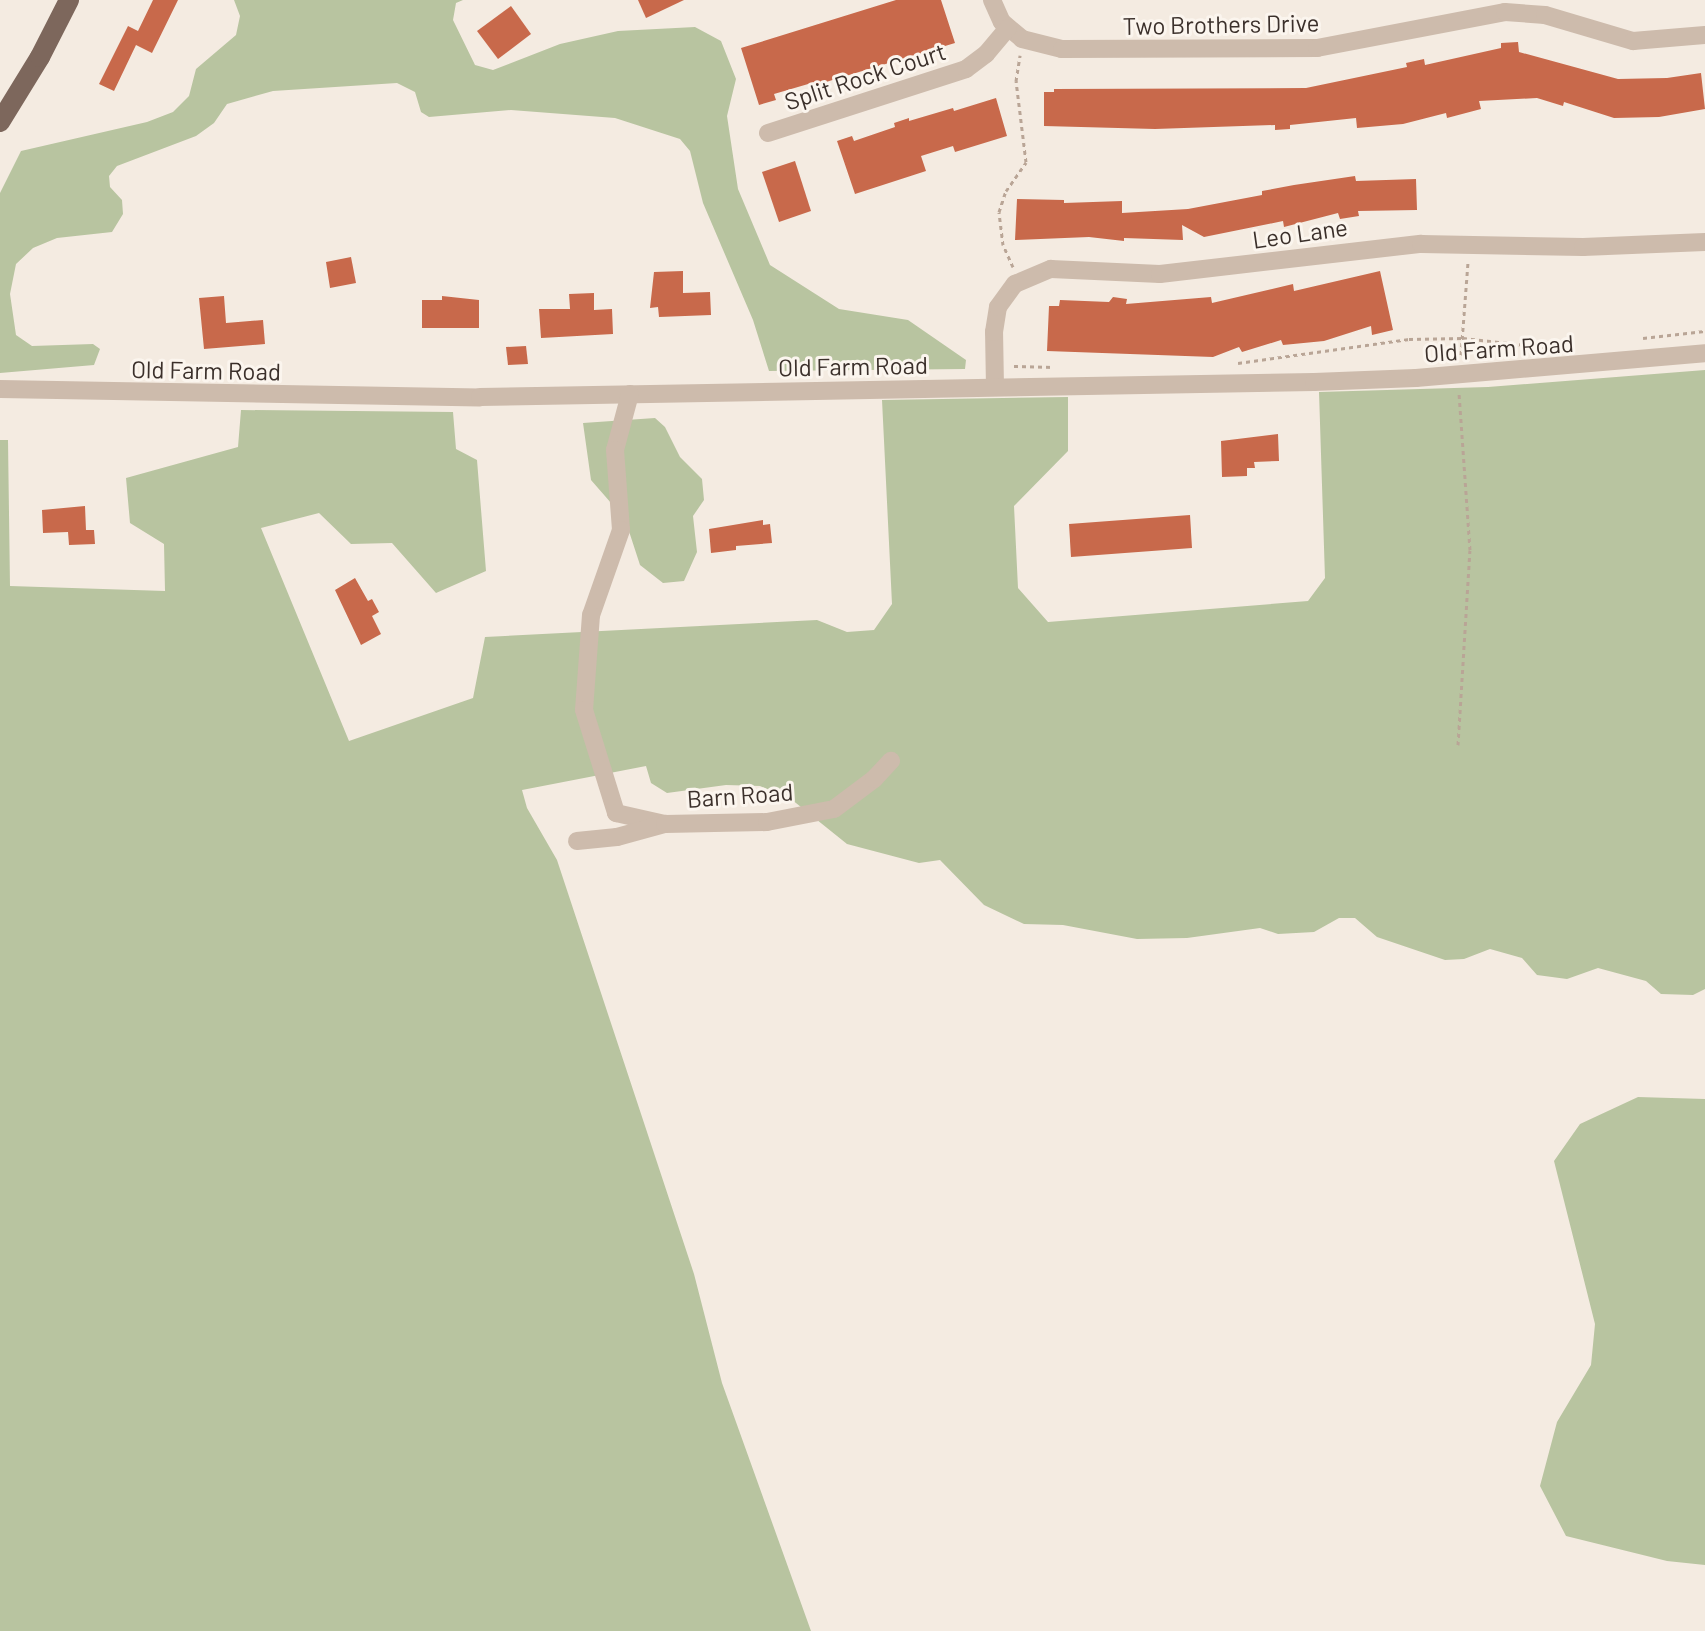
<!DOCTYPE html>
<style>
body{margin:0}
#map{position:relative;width:1705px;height:1631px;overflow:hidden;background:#f4ebe1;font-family:Barlow,sans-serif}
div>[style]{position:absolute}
.green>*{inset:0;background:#b8c4a0}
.building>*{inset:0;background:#c8694b}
.path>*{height:3px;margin-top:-1.5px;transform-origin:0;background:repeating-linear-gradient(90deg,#b9a596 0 4px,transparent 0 8px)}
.street>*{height:18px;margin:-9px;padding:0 9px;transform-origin:9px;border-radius:9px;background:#cdbbac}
.primary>*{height:20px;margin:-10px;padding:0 10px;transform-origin:10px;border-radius:10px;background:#7d675c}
span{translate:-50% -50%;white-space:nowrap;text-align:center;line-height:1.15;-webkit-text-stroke:6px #fbf5ee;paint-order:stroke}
.street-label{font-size:24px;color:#3b302b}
</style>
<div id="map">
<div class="green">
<div style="clip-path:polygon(234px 0,463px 0,456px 3px,453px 20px,475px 65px,493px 70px,560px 44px,618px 31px,695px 27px,721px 41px,736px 79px,727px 116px,738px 189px,770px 265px,839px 309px,908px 320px,966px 360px,965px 369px,769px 371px,753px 320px,703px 203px,690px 151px,680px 139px,615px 118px,511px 110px,429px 117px,421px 112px,415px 92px,397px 83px,273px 91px,227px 104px,214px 123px,196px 136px,117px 166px,109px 176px,110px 187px,122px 200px,123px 214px,112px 232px,57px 238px,33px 248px,16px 264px,10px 294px,16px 335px,32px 346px,93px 344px,100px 349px,94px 365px,0 373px,0 193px,21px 151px,147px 122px,173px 112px,189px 96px,196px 69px,236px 35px,240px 16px)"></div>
<div style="clip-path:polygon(1705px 370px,1705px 989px,1693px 995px,1661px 994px,1646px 981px,1598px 968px,1567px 979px,1537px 975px,1522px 958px,1490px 949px,1464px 959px,1445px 960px,1377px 937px,1355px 918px,1339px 918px,1314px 932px,1278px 934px,1260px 928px,1187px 938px,1137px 939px,1063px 925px,1024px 924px,984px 905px,940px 860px,919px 863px,847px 844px,791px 799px,760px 786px,726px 785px,667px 793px,651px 783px,646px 766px,522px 790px,527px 808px,557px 860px,694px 1274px,722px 1383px,811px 1631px,0 1631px,0 440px,8px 440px,10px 586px,165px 591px,164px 544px,130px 523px,126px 478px,238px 447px,241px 410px,453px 412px,456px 449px,477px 460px,486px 571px,436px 593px,392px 543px,351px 544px,319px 513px,261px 528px,349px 741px,473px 698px,485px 637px,817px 620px,847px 632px,874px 630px,892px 604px,882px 400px,1068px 397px,1068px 451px,1014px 506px,1018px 588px,1048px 622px,1308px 601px,1325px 578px,1319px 392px,1488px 387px)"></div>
<div style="clip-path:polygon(655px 418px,665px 427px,680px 457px,702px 479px,704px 500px,693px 516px,697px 552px,684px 581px,663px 583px,640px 565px,625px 519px,591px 480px,583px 423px)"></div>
<div style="clip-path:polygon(1638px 1097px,1705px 1099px,1705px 1565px,1667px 1561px,1566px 1536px,1540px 1486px,1557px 1422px,1591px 1365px,1595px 1324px,1554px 1161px,1580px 1124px)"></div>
</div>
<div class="building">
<div style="clip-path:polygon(153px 0,178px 0,152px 53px,136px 45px,114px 91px,99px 84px,128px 26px,138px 31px)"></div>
<div style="clip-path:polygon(638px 0,684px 0,646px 18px)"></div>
<div style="clip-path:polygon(896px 0,941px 0,955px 43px,816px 85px,815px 82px,774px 94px,776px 100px,759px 105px,741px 48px)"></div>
<div style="clip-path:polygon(511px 6px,531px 34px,498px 59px,477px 31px)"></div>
<div style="clip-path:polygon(1518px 42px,1519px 52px,1618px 79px,1667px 78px,1701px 73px,1705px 109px,1659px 117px,1614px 118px,1564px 102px,1563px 106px,1537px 98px,1479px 101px,1481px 109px,1447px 118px,1446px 113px,1403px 124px,1357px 128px,1356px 118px,1290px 125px,1290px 129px,1275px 130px,1275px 125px,1155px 129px,1044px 126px,1044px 92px,1054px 92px,1054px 89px,1306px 88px,1407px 67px,1406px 63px,1424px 59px,1425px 65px,1501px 48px,1501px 43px)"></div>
<div style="clip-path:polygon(996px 98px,1007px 136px,955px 152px,953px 146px,921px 156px,926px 171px,855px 194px,837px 141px,852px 136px,854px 141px,895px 127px,894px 123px,909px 118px,909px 121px,953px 108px,954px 111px)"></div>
<div style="clip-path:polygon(795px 161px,811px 211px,779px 222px,762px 172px)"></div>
<div style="clip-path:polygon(1355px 176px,1356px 181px,1416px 179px,1417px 210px,1358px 211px,1359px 216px,1340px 219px,1338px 213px,1284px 227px,1283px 221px,1204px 237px,1182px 225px,1183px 240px,1124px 238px,1124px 241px,1089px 237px,1015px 240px,1017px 199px,1064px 200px,1064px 203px,1122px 201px,1122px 213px,1188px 209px,1262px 195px,1262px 191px,1294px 185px)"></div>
<div style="clip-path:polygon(351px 257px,356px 283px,330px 288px,326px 262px)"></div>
<div style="clip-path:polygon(683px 271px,683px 293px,710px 292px,711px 315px,659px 317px,658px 307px,650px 308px,654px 272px)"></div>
<div style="clip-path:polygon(1380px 271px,1393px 330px,1372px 335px,1371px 326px,1324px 341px,1283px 345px,1281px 340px,1242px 352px,1239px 347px,1213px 357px,1047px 351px,1049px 306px,1059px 306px,1060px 300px,1109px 302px,1113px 297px,1127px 299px,1126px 304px,1211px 297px,1212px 303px,1293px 284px,1294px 291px)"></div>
<div style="clip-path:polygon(594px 293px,594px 310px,612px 309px,613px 334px,541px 338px,539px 309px,570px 309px,569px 294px)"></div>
<div style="clip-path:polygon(224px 296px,226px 323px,263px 320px,265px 344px,204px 349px,199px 298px)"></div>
<div style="clip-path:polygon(442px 296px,479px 300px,479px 328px,422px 328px,422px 300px,442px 300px)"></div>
<div style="clip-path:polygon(526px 346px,528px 364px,508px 365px,506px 347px)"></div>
<div style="clip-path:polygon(1278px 434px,1279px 461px,1254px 462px,1255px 468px,1247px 468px,1247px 476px,1222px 477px,1221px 441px)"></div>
<div style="clip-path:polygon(85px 506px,86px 530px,94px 530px,95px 544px,69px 545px,68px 532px,43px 533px,42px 510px)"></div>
<div style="clip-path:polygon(1190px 515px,1192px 548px,1071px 557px,1069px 524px)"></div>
<div style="clip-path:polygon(763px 520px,763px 525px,770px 524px,772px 543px,736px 546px,736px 550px,711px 553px,709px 529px)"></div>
<div style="clip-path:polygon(355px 578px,368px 601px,372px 599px,379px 612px,372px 616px,381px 634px,361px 645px,335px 590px)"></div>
</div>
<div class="path">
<div style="left:1013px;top:267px;width:24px;rotate:-114deg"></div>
<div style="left:1003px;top:245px;width:33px;rotate:-97deg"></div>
<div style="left:999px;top:212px;width:22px;rotate:-72deg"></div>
<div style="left:1006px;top:191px;width:35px;rotate:-55deg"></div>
<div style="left:1026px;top:162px;width:82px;rotate:-97deg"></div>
<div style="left:1016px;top:81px;width:26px;rotate:-81deg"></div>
<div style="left:1643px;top:338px;width:62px;rotate:-6.4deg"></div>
<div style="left:1461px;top:355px;width:93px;rotate:-85.7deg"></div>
<div style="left:1238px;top:363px;width:173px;rotate:-8deg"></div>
<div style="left:1409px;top:339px;width:54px;rotate:-1.1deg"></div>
<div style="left:1463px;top:338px;width:81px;rotate:6.3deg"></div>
<div style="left:1014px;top:366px;width:40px;rotate:1.4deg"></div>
<div style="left:1458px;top:745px;width:195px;rotate:-86.5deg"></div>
<div style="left:1470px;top:550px;width:156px;rotate:-94deg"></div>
</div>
<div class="street">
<div style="left:992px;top:0;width:24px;rotate:66deg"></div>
<div style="left:1002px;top:22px;width:26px;rotate:40deg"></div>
<div style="left:1022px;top:39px;width:41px;rotate:14deg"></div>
<div style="left:1062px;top:49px;width:255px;rotate:-0.2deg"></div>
<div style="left:1317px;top:48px;width:191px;rotate:-10.8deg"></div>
<div style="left:1505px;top:12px;width:40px;rotate:4.3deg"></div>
<div style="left:1545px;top:15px;width:92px;rotate:16.5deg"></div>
<div style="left:1633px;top:41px;width:72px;rotate:-4.8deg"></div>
<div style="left:768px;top:133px;width:208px;rotate:-17.9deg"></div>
<div style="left:966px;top:69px;width:25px;rotate:-37deg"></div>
<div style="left:986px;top:54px;width:34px;rotate:-50deg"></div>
<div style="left:995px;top:387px;width:55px;rotate:-91deg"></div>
<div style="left:994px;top:332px;width:25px;rotate:-81deg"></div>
<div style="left:998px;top:307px;width:29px;rotate:-54deg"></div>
<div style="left:1015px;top:284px;width:39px;rotate:-23deg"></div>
<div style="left:1051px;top:269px;width:109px;rotate:2.6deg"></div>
<div style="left:1160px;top:274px;width:263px;rotate:-6.6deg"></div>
<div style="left:1421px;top:244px;width:162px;rotate:1.1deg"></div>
<div style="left:1583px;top:247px;width:122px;rotate:-2.3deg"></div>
<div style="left:0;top:389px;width:480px;rotate:1deg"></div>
<div style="left:480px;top:397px;width:834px;rotate:-1.03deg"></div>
<div style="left:1314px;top:382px;width:102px;rotate:-2.2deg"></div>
<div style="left:1416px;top:378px;width:290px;rotate:-4.9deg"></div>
<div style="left:630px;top:394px;width:58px;rotate:105deg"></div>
<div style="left:615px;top:450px;width:80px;rotate:85.7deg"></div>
<div style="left:621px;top:530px;width:90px;rotate:109.4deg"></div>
<div style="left:591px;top:615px;width:95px;rotate:94.2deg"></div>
<div style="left:584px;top:710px;width:108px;rotate:72.7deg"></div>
<div style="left:616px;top:813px;width:50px;rotate:12.7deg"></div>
<div style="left:577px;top:841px;width:40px;rotate:-5.7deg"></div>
<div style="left:617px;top:837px;width:50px;rotate:-15.2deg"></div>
<div style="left:665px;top:824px;width:102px;rotate:-1.1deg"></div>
<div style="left:767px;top:822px;width:68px;rotate:-11deg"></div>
<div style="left:834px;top:809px;width:50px;rotate:-36.9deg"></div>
<div style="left:874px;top:779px;width:25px;rotate:-47deg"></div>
</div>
<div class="primary">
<div style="left:0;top:122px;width:76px;rotate:-58.4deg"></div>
<div style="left:40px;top:57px;width:64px;rotate:-63deg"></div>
</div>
<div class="street-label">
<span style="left:1221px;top:24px;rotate:-1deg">Two Brothers Drive</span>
<span style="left:865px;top:76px;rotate:-18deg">Split Rock Court</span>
<span style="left:1300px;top:233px;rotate:-8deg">Leo Lane</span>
<span style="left:1499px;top:348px;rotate:-4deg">Old Farm Road</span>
<span style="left:853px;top:366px;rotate:-1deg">Old Farm Road</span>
<span style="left:206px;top:370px;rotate:1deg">Old Farm Road</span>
<span style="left:740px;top:795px;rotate:-4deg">Barn Road</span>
</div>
</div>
